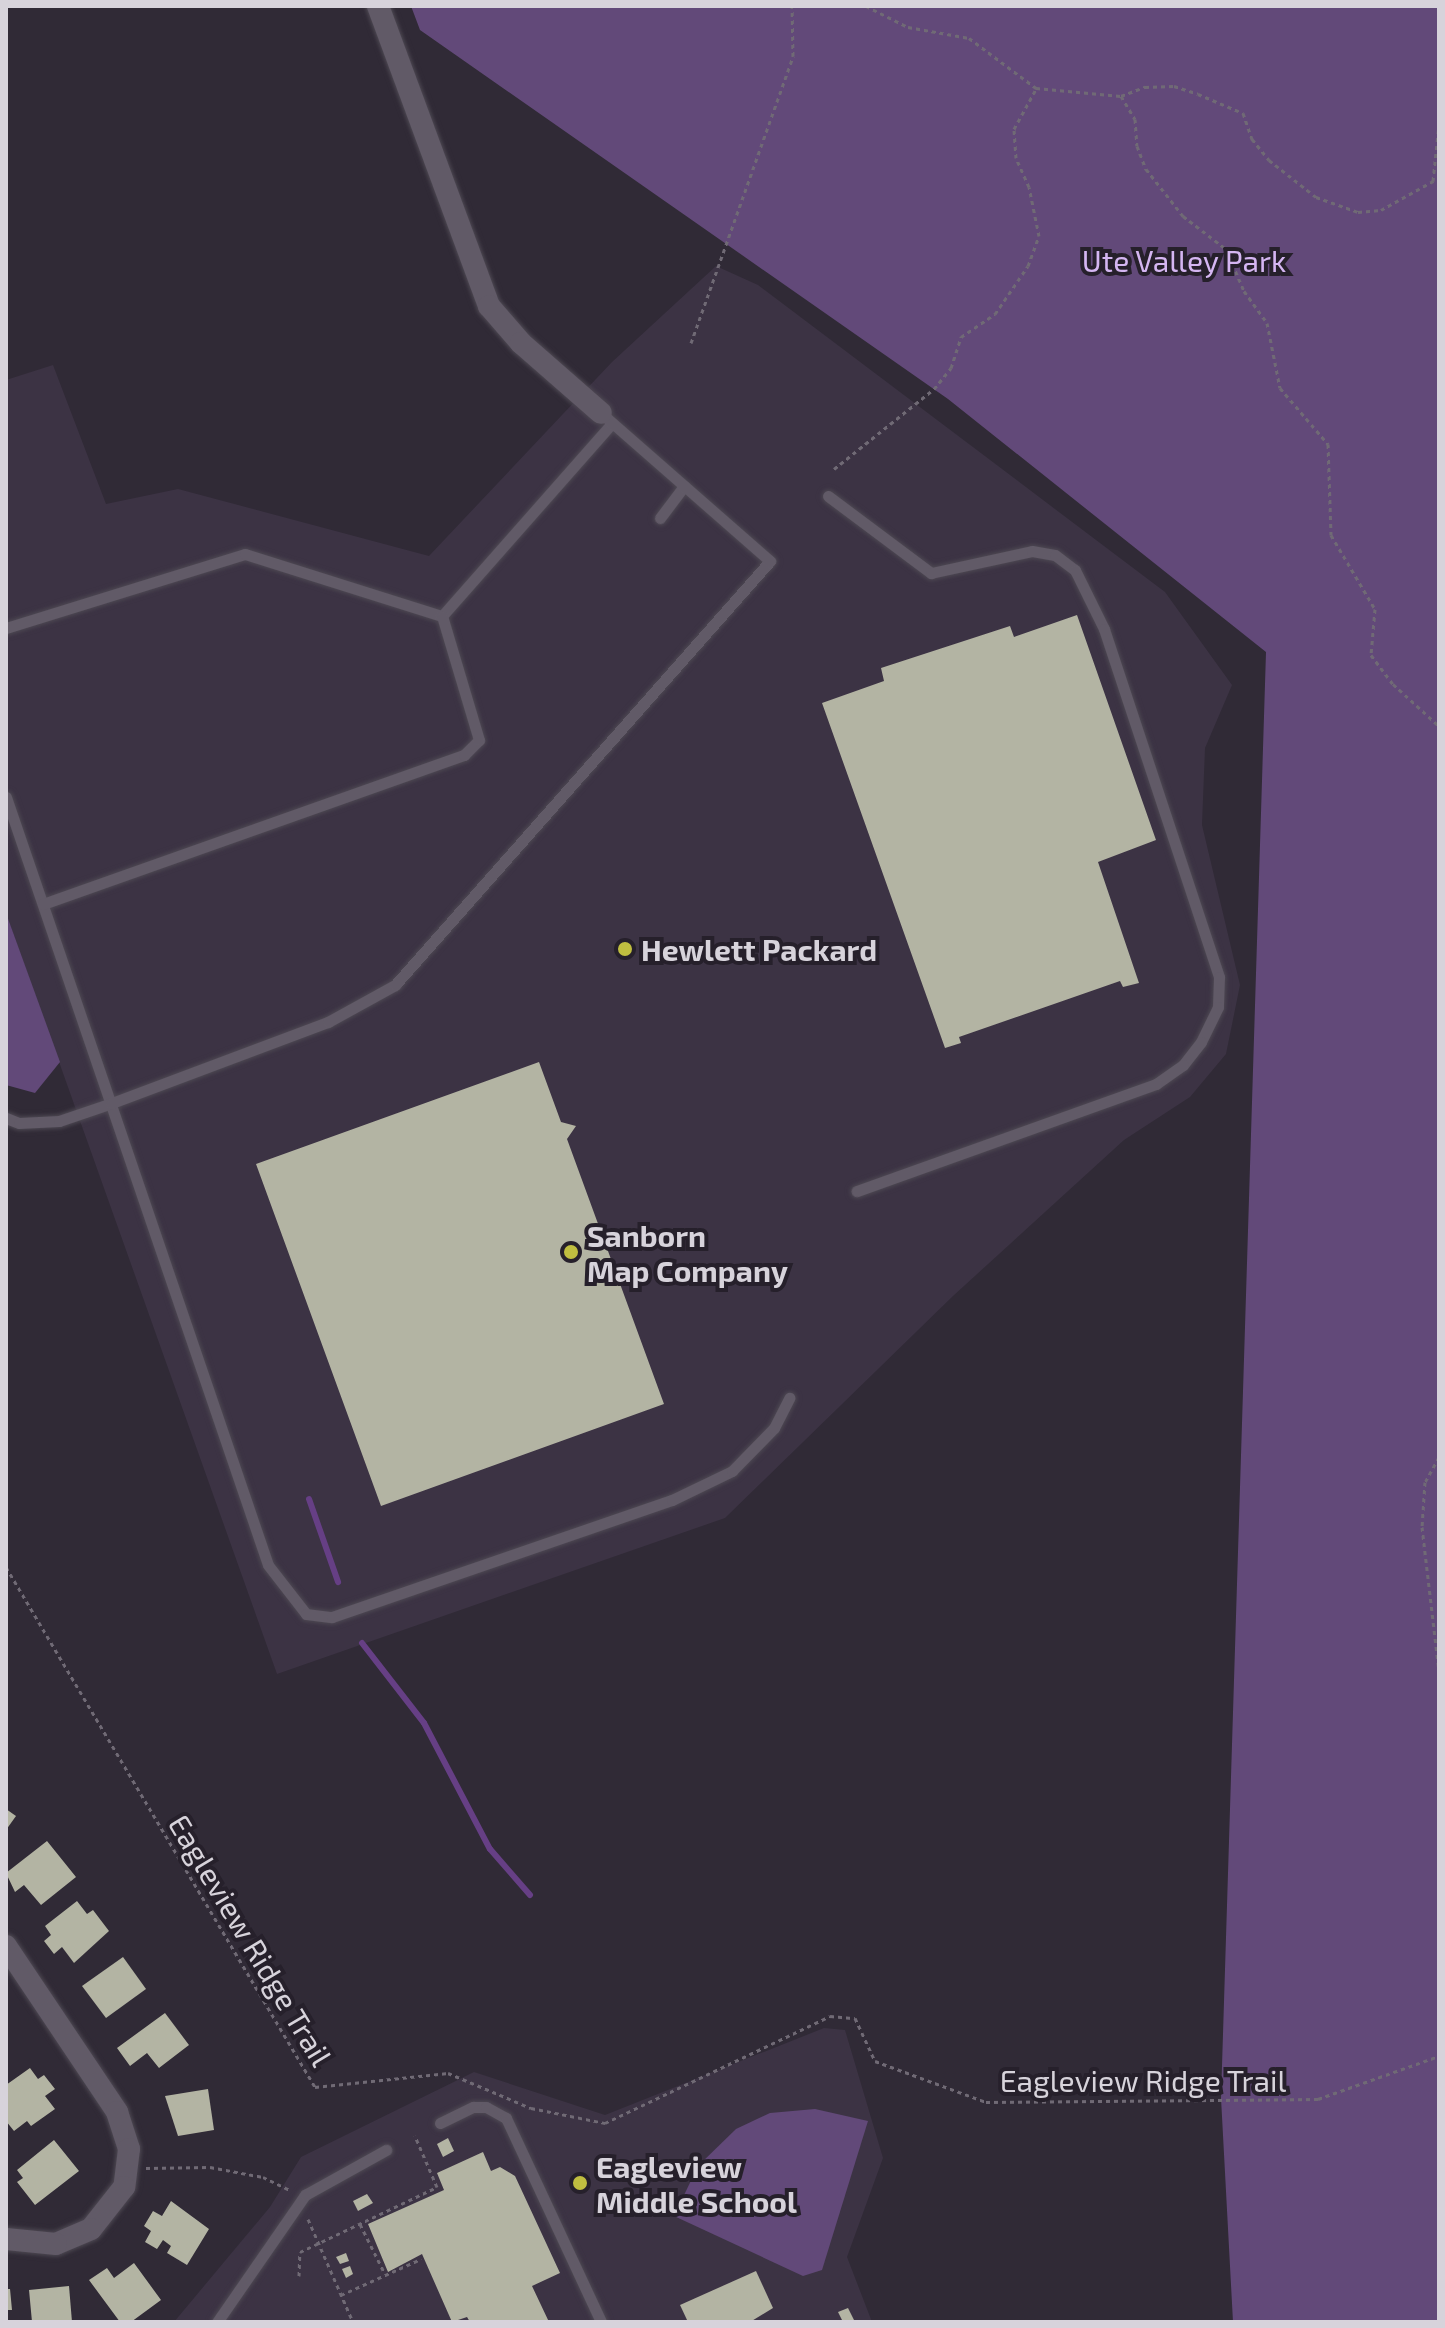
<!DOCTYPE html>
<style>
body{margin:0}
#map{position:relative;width:1445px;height:2328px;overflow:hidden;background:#302a36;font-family:"Exo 2",sans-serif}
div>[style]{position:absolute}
.built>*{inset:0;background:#3c3344}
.green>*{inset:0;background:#624979}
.stream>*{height:6px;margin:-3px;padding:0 3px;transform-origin:3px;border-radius:3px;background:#663f85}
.building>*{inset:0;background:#b3b4a3}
.path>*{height:3px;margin-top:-1.5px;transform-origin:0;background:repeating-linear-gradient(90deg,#706a75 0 4px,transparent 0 8px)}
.roads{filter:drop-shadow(0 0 2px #4d4852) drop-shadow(0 0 2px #4d4852)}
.lane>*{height:11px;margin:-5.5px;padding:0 5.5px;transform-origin:5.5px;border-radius:5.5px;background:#615a67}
.street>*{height:22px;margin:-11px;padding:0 11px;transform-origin:11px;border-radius:11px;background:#615a67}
.dots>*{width:22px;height:22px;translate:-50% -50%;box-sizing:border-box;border:4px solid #26202b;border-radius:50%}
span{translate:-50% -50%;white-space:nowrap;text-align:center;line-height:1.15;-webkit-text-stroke:8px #26202b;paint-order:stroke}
.park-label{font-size:30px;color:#d5b6f2}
.poi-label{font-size:30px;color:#d7d3db;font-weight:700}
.left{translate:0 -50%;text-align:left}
.street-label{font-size:30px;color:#d7d3db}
.frame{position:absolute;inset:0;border:8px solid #d7d3db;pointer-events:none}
</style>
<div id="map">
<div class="built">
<div style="clip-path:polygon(716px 266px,758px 285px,1165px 592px,1232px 685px,1205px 748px,1202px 825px,1240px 985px,1226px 1054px,1190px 1097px,1124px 1140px,953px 1296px,725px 1518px,277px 1674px,6px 913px,6px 380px,53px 365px,106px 504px,178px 489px,429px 556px,612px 362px)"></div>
<div style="clip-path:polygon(824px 2028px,845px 2030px,883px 2158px,847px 2257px,872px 2322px,174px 2322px,270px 2207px,301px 2157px,474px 2072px,605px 2115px)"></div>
</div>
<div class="green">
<div style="clip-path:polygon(411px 6px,1439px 6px,1439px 2322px,1233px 2322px,1221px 2098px,1266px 652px,948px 399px,420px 30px)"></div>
<div style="clip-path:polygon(6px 913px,60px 1062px,35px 1093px,6px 1085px)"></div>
<div style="clip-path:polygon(815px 2109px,868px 2121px,822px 2270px,803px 2276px,674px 2216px,698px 2166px,736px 2129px,770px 2113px)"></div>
</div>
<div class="stream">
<div style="left:309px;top:1499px;width:88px;rotate:70.7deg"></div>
<div style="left:362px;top:1643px;width:101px;rotate:52.2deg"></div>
<div style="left:424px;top:1723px;width:142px;rotate:62.4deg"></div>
<div style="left:490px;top:1849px;width:61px;rotate:49deg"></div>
</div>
<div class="building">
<div style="clip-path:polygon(1077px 615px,1156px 840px,1098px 862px,1139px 983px,1123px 987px,1120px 981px,959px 1037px,961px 1043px,945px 1048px,822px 703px,884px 681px,881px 668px,1010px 626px,1014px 637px)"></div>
<div style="clip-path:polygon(539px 1062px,561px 1122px,576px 1126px,567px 1139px,664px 1404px,381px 1506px,256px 1164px)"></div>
<div style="clip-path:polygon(6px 1809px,16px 1816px,6px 1830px)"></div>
<div style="clip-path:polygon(47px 1841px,76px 1877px,41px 1905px,24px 1885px,15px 1892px,6px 1873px)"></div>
<div style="clip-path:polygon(77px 1901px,87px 1914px,93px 1910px,109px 1931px,74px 1963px,62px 1947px,54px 1954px,44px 1941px,51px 1935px,45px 1926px)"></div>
<div style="clip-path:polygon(123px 1957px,146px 1989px,106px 2018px,82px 1986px)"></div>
<div style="clip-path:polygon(165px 2013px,189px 2045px,159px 2068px,147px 2053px,130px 2066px,117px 2048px)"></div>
<div style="clip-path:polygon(30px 2068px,38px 2079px,44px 2075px,55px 2089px,45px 2096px,55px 2109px,31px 2126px,27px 2121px,14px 2131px,6px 2121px,6px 2085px)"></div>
<div style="clip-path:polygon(208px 2089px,214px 2130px,178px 2136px,165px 2096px)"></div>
<div style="clip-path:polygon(448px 2138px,454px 2151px,443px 2157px,437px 2144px)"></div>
<div style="clip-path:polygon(54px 2140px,79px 2171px,35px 2205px,17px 2182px,23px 2178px,17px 2170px)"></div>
<div style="clip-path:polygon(483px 2152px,491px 2171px,500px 2167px,515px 2176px,560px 2273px,532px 2286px,549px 2322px,470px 2322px,467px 2317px,452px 2322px,422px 2254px,388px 2272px,368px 2224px,444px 2190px,437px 2173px)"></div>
<div style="clip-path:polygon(367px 2194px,373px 2203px,358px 2211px,353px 2201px)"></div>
<div style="clip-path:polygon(171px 2201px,209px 2229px,187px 2265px,167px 2253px,171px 2246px,163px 2240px,157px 2249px,145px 2242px,151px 2231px,144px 2226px,153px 2211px,162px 2216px)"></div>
<div style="clip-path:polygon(346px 2253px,349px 2261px,340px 2264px,336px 2257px)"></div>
<div style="clip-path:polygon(134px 2263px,161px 2300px,131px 2322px,120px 2322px,89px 2280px,107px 2268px,114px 2278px)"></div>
<div style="clip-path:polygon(350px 2266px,353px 2274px,346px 2278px,342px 2269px)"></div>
<div style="clip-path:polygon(756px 2271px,773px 2308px,750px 2322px,688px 2322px,680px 2305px)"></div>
<div style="clip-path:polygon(69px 2286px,72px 2322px,32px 2322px,29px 2290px)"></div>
<div style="clip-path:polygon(6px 2289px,10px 2289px,12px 2310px,6px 2310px)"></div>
<div style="clip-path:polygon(848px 2308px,854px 2320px,843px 2322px,838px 2312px)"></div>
</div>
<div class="path">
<div style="left:866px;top:6px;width:47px;rotate:26.6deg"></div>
<div style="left:908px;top:27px;width:62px;rotate:10.2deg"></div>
<div style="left:969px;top:38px;width:84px;rotate:36.7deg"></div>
<div style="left:1036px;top:88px;width:85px;rotate:5.4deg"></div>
<div style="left:1121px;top:96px;width:26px;rotate:-21deg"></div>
<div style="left:1145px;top:87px;width:29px;rotate:-2deg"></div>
<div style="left:1174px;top:86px;width:25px;rotate:18deg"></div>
<div style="left:1198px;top:94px;width:49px;rotate:22.9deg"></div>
<div style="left:1243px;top:113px;width:28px;rotate:71deg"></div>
<div style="left:1252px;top:139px;width:27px;rotate:51deg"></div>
<div style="left:1269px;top:160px;width:60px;rotate:38.2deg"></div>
<div style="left:1316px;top:197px;width:45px;rotate:19.7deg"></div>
<div style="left:1358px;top:212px;width:23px;rotate:-5deg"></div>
<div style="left:1381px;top:210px;width:60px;rotate:-29.1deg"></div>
<div style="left:1433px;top:181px;width:57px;rotate:-84deg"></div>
<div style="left:1121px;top:96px;width:27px;rotate:59deg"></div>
<div style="left:1135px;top:119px;width:27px;rotate:86deg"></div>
<div style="left:1137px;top:146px;width:25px;rotate:69deg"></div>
<div style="left:1146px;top:169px;width:60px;rotate:51.8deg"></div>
<div style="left:1183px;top:216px;width:54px;rotate:37.5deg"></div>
<div style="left:1226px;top:249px;width:46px;rotate:66.8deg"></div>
<div style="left:1244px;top:291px;width:39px;rotate:54deg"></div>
<div style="left:1267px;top:323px;width:66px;rotate:78.7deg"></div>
<div style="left:1280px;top:388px;width:74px;rotate:49.4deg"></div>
<div style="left:1328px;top:444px;width:91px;rotate:88.1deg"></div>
<div style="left:1331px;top:535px;width:86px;rotate:59.3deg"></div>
<div style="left:1375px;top:609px;width:46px;rotate:95deg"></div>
<div style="left:1371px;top:655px;width:36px;rotate:53deg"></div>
<div style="left:1393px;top:684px;width:62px;rotate:42.4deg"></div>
<div style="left:691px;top:343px;width:305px;rotate:-70.4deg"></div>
<div style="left:793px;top:56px;width:50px;rotate:-91.1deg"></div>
<div style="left:834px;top:469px;width:128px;rotate:-38.7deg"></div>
<div style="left:934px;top:389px;width:27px;rotate:-51deg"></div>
<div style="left:951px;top:368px;width:33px;rotate:-72deg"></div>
<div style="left:961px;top:337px;width:41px;rotate:-34.1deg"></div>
<div style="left:995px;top:314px;width:58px;rotate:-55.5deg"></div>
<div style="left:1028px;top:266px;width:32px;rotate:-70deg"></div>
<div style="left:1039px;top:236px;width:50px;rotate:-101.5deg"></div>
<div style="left:1029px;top:187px;width:32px;rotate:-114deg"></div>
<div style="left:1016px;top:158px;width:29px;rotate:-94deg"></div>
<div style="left:1014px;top:129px;width:46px;rotate:-61.2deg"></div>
<div style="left:1439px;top:1457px;width:29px;rotate:119deg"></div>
<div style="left:1425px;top:1482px;width:45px;rotate:93.8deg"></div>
<div style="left:1422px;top:1527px;width:145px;rotate:83.3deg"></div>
<div style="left:6px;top:1567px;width:605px;rotate:59.28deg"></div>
<div style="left:315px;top:2087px;width:134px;rotate:-6deg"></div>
<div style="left:448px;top:2073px;width:90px;rotate:22.9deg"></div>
<div style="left:531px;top:2108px;width:76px;rotate:11.5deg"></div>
<div style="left:605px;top:2123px;width:249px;rotate:-25.4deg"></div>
<div style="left:830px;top:2016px;width:25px;rotate:5deg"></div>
<div style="left:855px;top:2018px;width:47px;rotate:65.1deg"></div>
<div style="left:875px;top:2061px;width:118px;rotate:20.3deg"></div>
<div style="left:986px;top:2102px;width:332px;rotate:-0.5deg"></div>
<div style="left:1318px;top:2099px;width:128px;rotate:-19.6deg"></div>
<div style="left:146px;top:2168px;width:64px;rotate:-0.9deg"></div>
<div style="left:210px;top:2167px;width:54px;rotate:10.7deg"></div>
<div style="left:263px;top:2177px;width:30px;rotate:26deg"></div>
<div style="left:308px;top:2219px;width:112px;rotate:66.4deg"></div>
<div style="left:360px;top:2224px;width:56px;rotate:63.4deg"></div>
<div style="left:299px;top:2276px;width:24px;rotate:-88deg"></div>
<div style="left:300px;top:2252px;width:152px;rotate:-25.4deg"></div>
<div style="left:437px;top:2187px;width:56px;rotate:-113.3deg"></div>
<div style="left:341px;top:2295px;width:88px;rotate:-24.2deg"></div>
<div style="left:670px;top:2322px;width:7px"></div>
</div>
<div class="roads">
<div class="lane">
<div style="left:828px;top:496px;width:129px;rotate:36.8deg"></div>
<div style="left:931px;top:573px;width:103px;rotate:-12.3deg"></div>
<div style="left:1032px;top:551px;width:23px;rotate:10deg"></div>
<div style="left:1055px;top:555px;width:25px;rotate:37deg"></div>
<div style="left:1075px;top:570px;width:66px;rotate:63.8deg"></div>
<div style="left:1104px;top:629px;width:367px;rotate:71.7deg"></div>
<div style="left:1219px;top:977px;width:30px;rotate:92deg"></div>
<div style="left:1218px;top:1007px;width:39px;rotate:116deg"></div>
<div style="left:1201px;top:1042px;width:29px;rotate:128deg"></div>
<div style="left:1183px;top:1065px;width:33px;rotate:145deg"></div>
<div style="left:1156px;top:1084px;width:318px;rotate:160.3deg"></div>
<div style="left:660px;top:518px;width:40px;rotate:-53deg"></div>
<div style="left:6px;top:628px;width:250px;rotate:-17.2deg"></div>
<div style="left:245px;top:554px;width:207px;rotate:17.5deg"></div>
<div style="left:442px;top:616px;width:257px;rotate:-48.6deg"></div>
<div style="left:6px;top:797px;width:811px;rotate:71.16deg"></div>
<div style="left:268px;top:1565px;width:62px;rotate:52.2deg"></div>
<div style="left:306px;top:1614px;width:26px;rotate:7deg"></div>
<div style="left:332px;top:1617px;width:360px;rotate:-19deg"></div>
<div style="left:672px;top:1500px;width:67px;rotate:-25.8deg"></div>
<div style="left:732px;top:1471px;width:60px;rotate:-45.7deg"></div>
<div style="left:774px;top:1428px;width:34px;rotate:-63deg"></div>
<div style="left:43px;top:904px;width:447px;rotate:-19.5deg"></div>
<div style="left:464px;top:755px;width:21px;rotate:-45deg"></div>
<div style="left:479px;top:740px;width:129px;rotate:-106.6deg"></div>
<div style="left:6px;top:1118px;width:14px;rotate:21deg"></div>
<div style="left:19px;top:1123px;width:40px;rotate:-2.9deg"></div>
<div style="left:59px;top:1121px;width:56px;rotate:-18.8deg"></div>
<div style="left:112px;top:1103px;width:231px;rotate:-20.6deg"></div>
<div style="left:328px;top:1022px;width:77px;rotate:-28.9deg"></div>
<div style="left:395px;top:985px;width:566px;rotate:-48.51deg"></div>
<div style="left:770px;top:561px;width:225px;rotate:-138.8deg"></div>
<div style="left:440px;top:2123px;width:37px;rotate:-26deg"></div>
<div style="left:473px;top:2107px;width:13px"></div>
<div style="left:486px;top:2107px;width:23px;rotate:29deg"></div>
<div style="left:506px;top:2118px;width:225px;rotate:65deg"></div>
<div style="left:217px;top:2322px;width:155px;rotate:-55.3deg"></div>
<div style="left:305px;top:2195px;width:93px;rotate:-29.1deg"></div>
</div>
<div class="street">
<div style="left:378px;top:6px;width:320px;rotate:69.7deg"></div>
<div style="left:489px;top:306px;width:49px;rotate:49.1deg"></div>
<div style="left:521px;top:343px;width:106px;rotate:41.2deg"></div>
<div style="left:6px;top:1946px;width:200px;rotate:56.2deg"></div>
<div style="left:117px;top:2112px;width:39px;rotate:72deg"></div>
<div style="left:129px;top:2149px;width:38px;rotate:97deg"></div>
<div style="left:124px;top:2187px;width:53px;rotate:128.2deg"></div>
<div style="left:91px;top:2229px;width:38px;rotate:157deg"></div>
<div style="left:56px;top:2244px;width:50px;rotate:-174.3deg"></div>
</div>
</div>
<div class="dots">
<div style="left:625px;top:949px;background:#c0be40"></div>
<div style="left:571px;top:1252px;background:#c0be40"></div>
<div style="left:580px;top:2183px;background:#c0be40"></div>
</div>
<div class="park-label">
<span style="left:1184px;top:260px">Ute Valley Park</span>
</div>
<div class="poi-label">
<span class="left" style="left:641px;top:949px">Hewlett Packard</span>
<span class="left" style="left:587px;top:1252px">Sanborn<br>Map Company</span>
<span class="left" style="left:596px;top:2183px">Eagleview<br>Middle School</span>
</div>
<div class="street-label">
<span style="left:251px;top:1940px;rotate:59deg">Eagleview Ridge Trail</span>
<span style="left:1143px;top:2080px">Eagleview Ridge Trail</span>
</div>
<div class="frame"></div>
</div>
